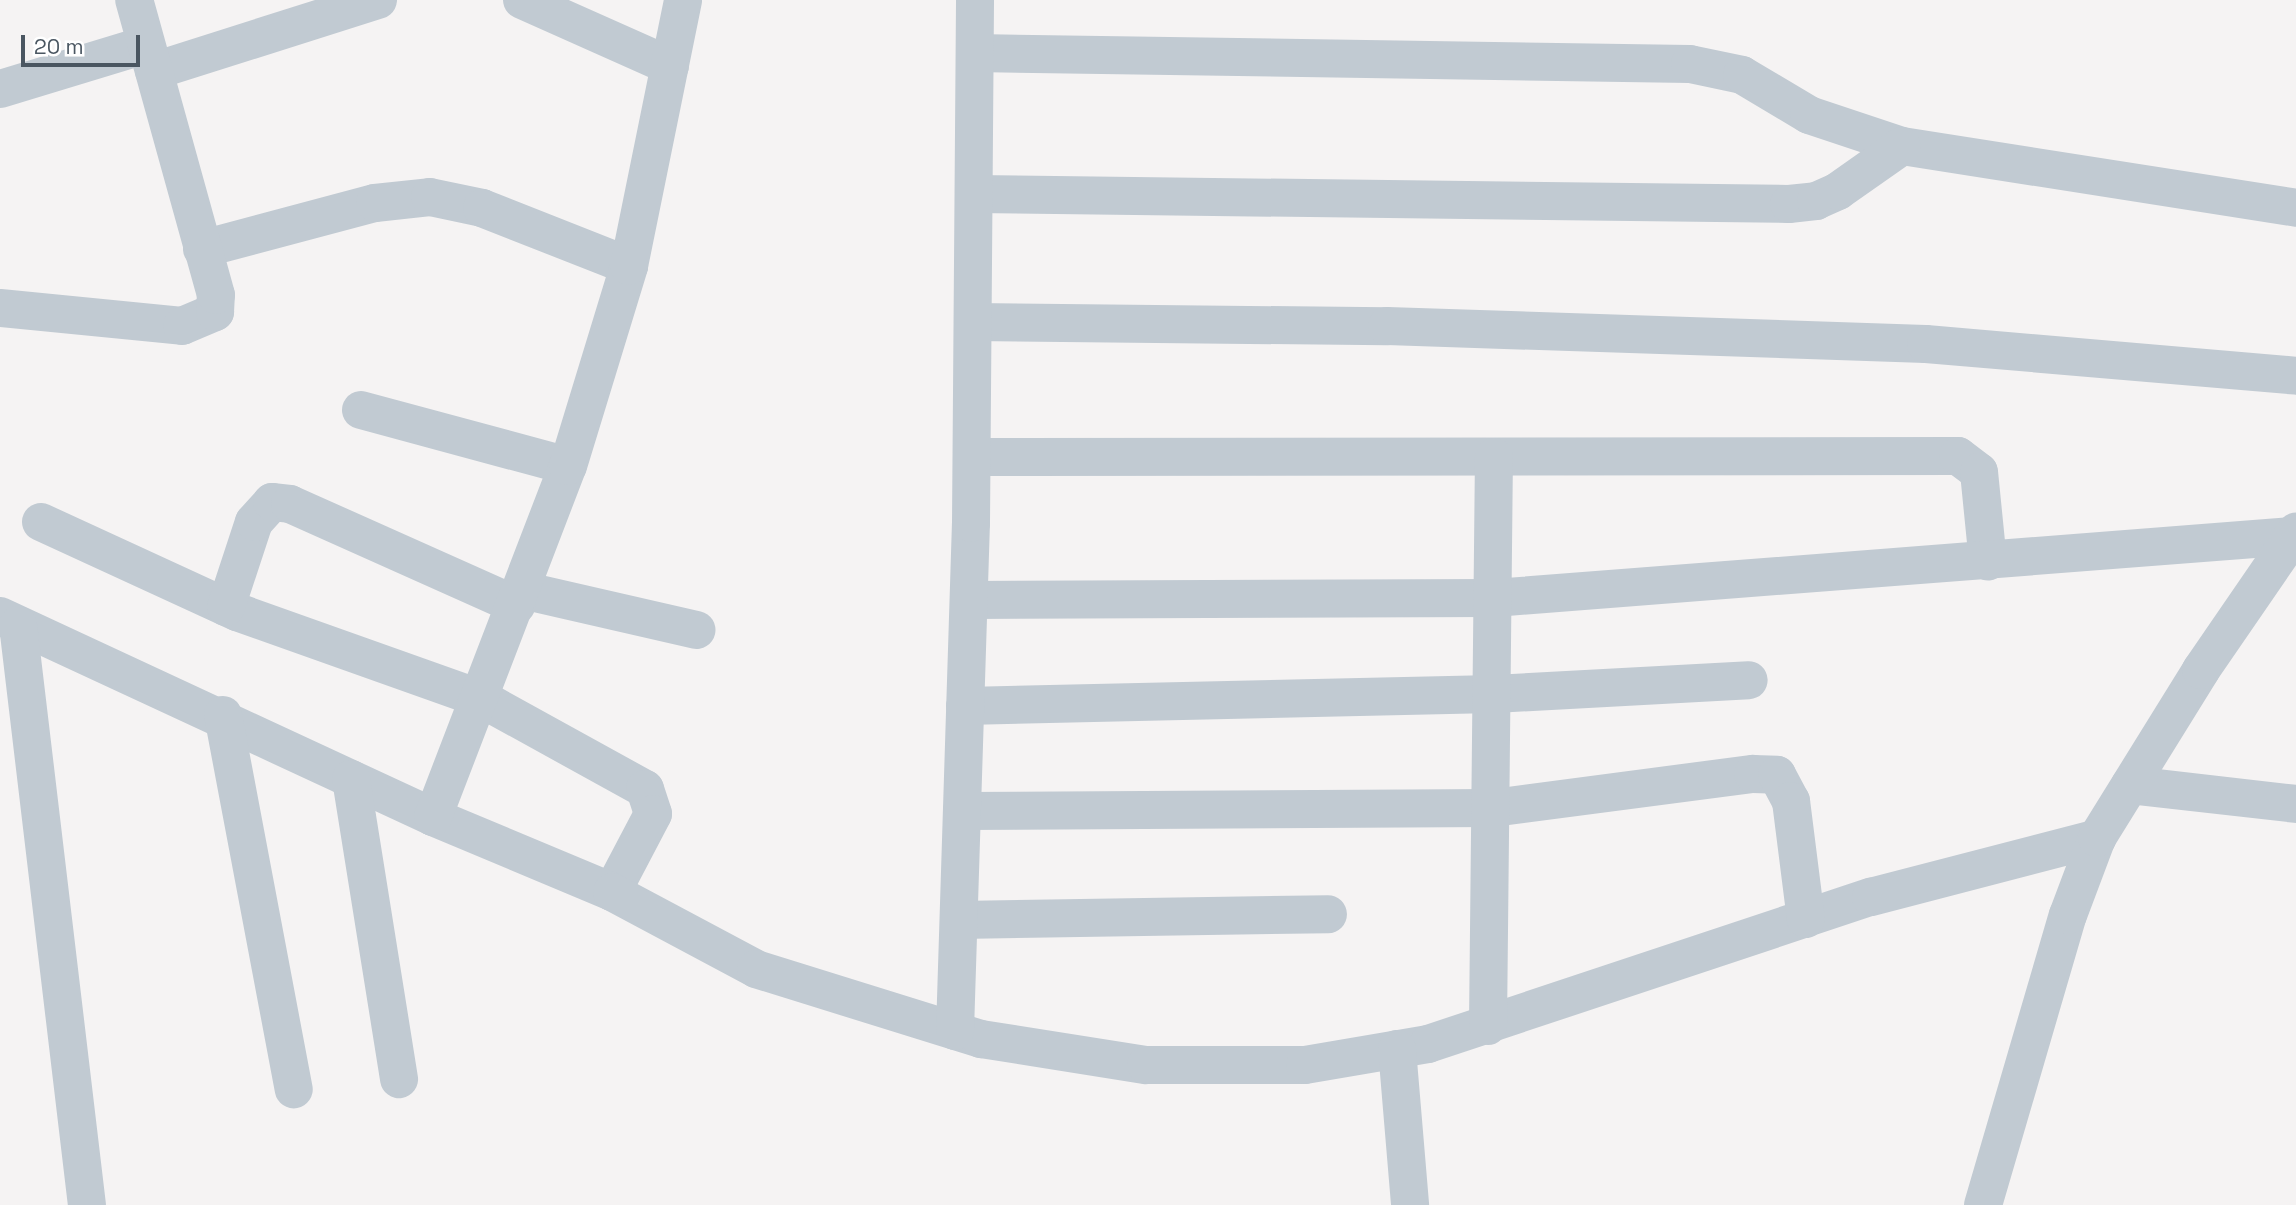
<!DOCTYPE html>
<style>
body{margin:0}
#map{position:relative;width:2296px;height:1205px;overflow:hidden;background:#f5f3f3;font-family:"Space Grotesk",sans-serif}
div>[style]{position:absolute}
.minor>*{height:38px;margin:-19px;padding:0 19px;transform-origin:19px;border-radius:19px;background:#c1cad2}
span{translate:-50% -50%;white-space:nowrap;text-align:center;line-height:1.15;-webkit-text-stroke:6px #fff;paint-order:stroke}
.scale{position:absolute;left:21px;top:35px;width:119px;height:32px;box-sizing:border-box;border:4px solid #4a5661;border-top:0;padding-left:9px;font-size:21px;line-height:24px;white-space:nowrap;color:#4a5661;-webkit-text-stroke:5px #fff;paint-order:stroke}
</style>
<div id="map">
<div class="minor">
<div style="left:522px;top:0;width:162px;rotate:24deg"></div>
<div style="left:975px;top:53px;width:715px;rotate:0.88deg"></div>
<div style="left:1690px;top:64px;width:53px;rotate:11.9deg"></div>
<div style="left:1742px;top:75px;width:78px;rotate:30.8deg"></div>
<div style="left:1809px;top:115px;width:98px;rotate:18.4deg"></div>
<div style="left:1902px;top:146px;width:399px;rotate:8.9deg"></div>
<div style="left:154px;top:71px;width:235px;rotate:-17.6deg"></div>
<div style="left:0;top:89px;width:152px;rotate:-16.9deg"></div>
<div style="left:974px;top:194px;width:815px;rotate:0.7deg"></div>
<div style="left:1789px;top:204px;width:27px;rotate:-6deg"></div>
<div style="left:1816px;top:201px;width:24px;rotate:-24deg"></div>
<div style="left:1838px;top:191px;width:78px;rotate:-35.1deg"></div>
<div style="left:202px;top:249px;width:179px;rotate:-14.9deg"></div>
<div style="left:375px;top:203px;width:55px;rotate:-6.2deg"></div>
<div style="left:430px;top:197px;width:53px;rotate:11.9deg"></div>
<div style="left:482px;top:208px;width:158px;rotate:21.5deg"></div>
<div style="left:0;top:308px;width:183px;rotate:5.6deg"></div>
<div style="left:182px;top:326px;width:36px;rotate:-23deg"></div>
<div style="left:215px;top:312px;width:17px;rotate:-87deg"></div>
<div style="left:216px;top:295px;width:306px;rotate:-105.5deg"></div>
<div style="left:973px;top:322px;width:414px;rotate:0.6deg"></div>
<div style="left:1387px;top:326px;width:539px;rotate:1.91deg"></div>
<div style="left:1926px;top:344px;width:371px;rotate:4.9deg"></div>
<div style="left:361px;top:410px;width:214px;rotate:15.1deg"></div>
<div style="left:972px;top:457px;width:986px;rotate:-0.06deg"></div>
<div style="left:1958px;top:456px;width:26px;rotate:37deg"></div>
<div style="left:1979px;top:472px;width:90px;rotate:84.3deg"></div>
<div style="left:41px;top:522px;width:216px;rotate:24.7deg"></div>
<div style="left:237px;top:612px;width:260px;rotate:19.6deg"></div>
<div style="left:482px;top:699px;width:186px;rotate:28.9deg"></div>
<div style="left:645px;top:789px;width:26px;rotate:72deg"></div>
<div style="left:653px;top:814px;width:88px;rotate:117.7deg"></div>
<div style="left:522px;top:590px;width:179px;rotate:12.9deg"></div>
<div style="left:969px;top:600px;width:525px;rotate:-0.22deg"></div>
<div style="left:1494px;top:598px;width:801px;rotate:-4.44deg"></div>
<div style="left:226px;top:607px;width:89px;rotate:-71.8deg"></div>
<div style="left:254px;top:522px;width:27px;rotate:-48deg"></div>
<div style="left:272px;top:502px;width:18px;rotate:6deg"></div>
<div style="left:290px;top:504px;width:248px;rotate:24.1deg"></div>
<div style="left:0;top:616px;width:477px;rotate:24.9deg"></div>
<div style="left:433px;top:817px;width:194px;rotate:22.7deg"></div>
<div style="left:612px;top:892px;width:163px;rotate:28.1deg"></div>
<div style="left:756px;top:969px;width:236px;rotate:17.3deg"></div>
<div style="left:981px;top:1039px;width:167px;rotate:9deg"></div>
<div style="left:1146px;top:1065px;width:159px"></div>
<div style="left:1305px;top:1065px;width:125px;rotate:-9.7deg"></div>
<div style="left:1428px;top:1044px;width:467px;rotate:-18.4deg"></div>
<div style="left:1871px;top:897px;width:234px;rotate:-14.6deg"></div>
<div style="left:18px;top:625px;width:584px;rotate:83.22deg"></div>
<div style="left:965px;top:706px;width:529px;rotate:-1.3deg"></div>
<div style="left:1494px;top:694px;width:255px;rotate:-3.1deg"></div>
<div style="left:223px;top:715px;width:381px;rotate:79.3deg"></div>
<div style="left:351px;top:779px;width:304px;rotate:80.9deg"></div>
<div style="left:2130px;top:785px;width:167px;rotate:6.5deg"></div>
<div style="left:962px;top:811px;width:531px;rotate:-0.32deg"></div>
<div style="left:1493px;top:808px;width:262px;rotate:-7.5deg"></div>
<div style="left:1753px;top:774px;width:24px;rotate:2deg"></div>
<div style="left:1777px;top:775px;width:30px;rotate:62deg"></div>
<div style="left:1791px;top:801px;width:119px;rotate:82.8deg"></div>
<div style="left:433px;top:817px;width:376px;rotate:-69deg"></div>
<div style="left:568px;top:466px;width:209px;rotate:-73deg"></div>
<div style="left:629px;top:266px;width:271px;rotate:-78.5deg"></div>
<div style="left:959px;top:920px;width:369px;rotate:-0.9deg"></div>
<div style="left:1488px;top:1026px;width:569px;rotate:-89.4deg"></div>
<div style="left:955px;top:1031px;width:508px;rotate:-88.2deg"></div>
<div style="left:971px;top:523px;width:523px;rotate:-89.56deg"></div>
<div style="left:1397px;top:1049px;width:157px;rotate:85.2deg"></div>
<div style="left:1983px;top:1205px;width:302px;rotate:-73.7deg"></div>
<div style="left:2068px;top:915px;width:82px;rotate:-69.4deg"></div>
<div style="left:2097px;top:838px;width:198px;rotate:-58.2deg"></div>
<div style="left:2201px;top:670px;width:168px;rotate:-55.5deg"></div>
</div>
<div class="scale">20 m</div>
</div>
